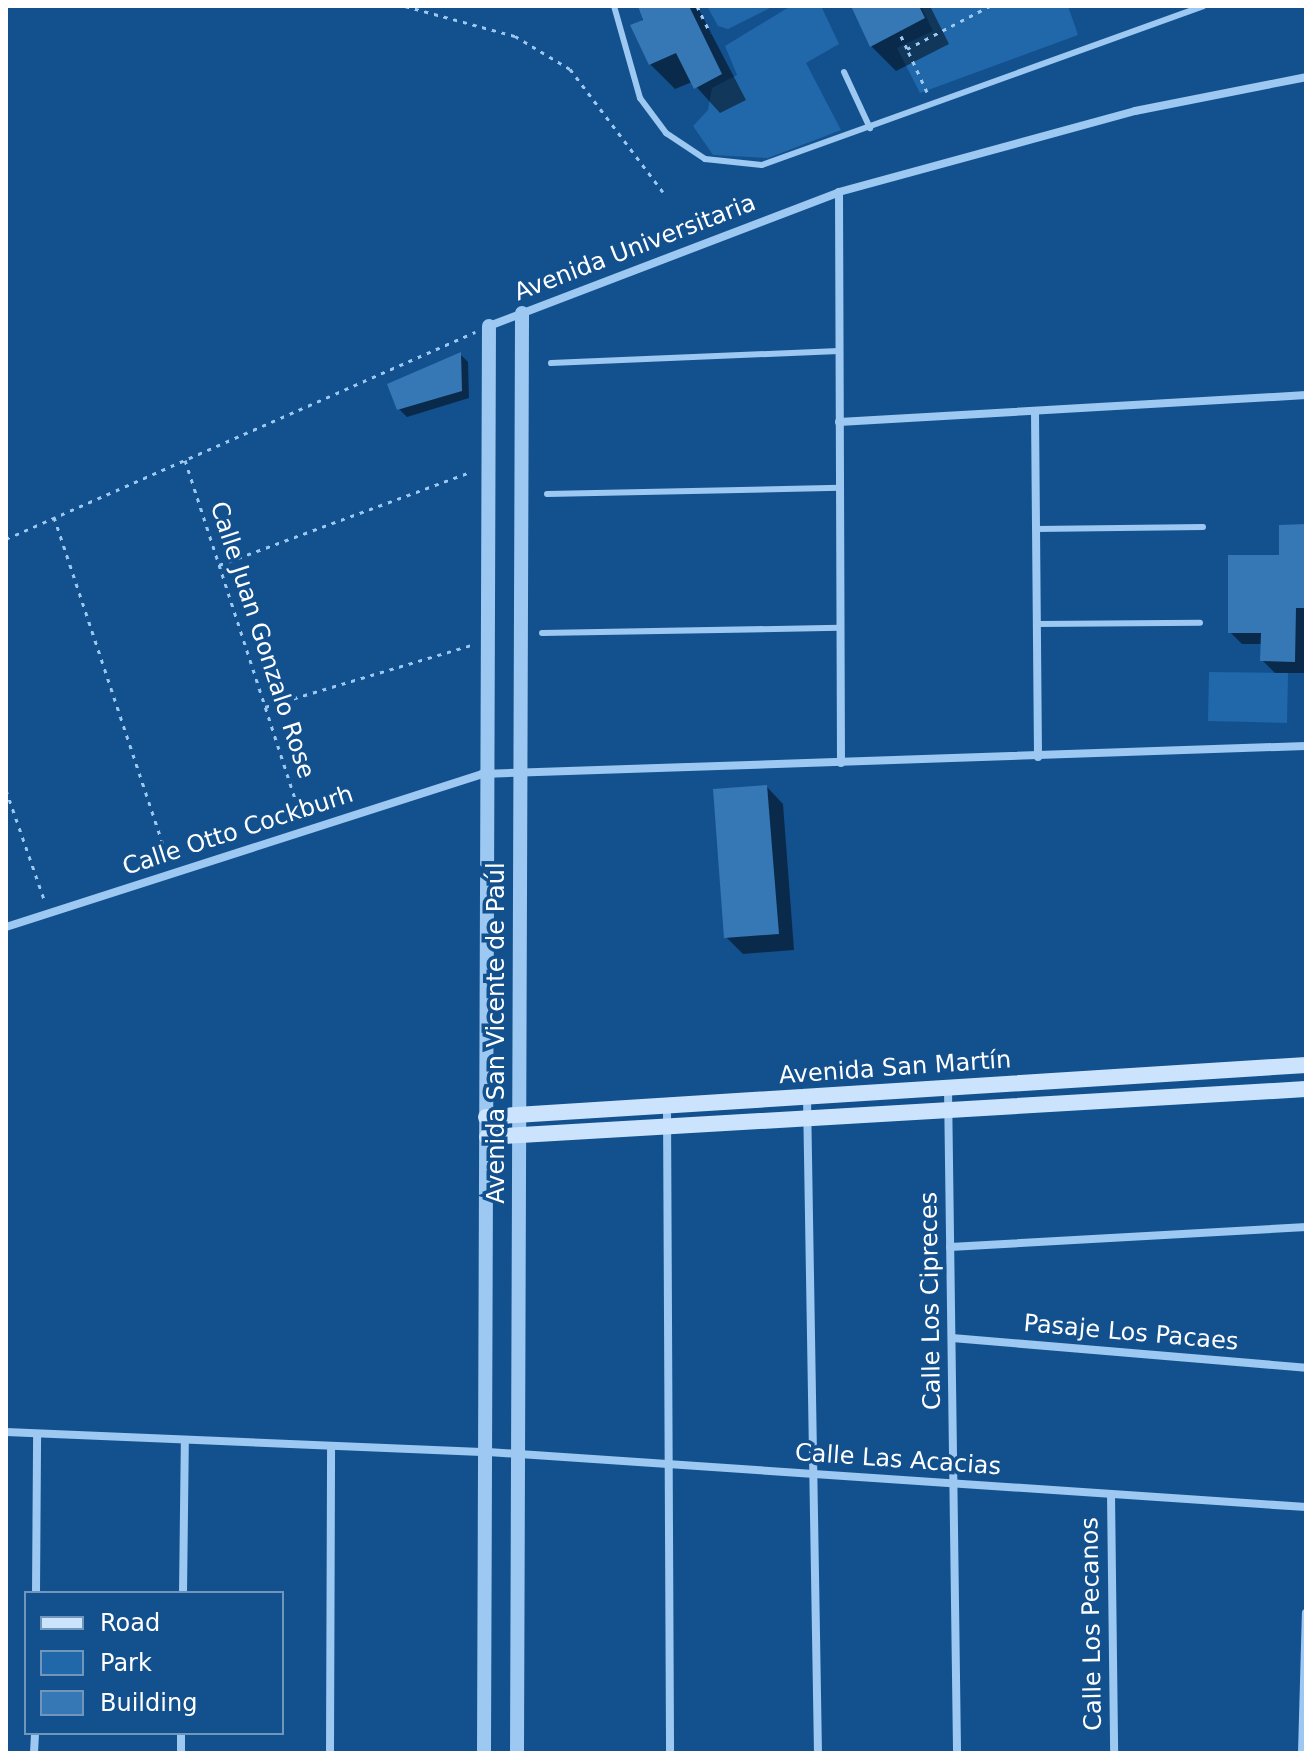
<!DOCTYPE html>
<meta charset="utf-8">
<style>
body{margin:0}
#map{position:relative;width:1312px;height:1759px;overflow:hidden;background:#13508e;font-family:"DejaVu Sans",sans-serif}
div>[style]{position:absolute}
.green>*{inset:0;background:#2168ab}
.shadow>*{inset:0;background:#0007}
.building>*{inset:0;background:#3677b5}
.path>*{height:3px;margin-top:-1.5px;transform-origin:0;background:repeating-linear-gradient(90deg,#9cc8f1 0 4px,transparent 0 10px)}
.service>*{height:6px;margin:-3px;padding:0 3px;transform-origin:3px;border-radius:3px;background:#9cc8f1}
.minor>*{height:8px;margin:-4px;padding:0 4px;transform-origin:4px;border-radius:4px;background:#9cc8f1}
.tertiary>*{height:14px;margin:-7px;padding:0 7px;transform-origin:7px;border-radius:7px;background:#9cc8f1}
.secondary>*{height:16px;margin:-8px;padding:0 8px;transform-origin:8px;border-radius:8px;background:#cbe3fc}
span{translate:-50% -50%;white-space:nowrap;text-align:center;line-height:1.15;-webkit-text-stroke:7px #13508e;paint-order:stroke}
.street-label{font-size:24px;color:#fff}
.frame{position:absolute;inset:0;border:8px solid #fff;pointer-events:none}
.legend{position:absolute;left:24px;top:1591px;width:260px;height:144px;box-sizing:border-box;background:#13508e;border:2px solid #7196bb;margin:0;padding:10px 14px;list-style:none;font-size:24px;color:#fff}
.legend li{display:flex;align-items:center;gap:16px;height:40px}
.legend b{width:40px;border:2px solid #7196bb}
</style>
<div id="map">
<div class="green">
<div style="clip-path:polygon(707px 6px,774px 6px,728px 29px,718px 26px)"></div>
<div style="clip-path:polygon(791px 6px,821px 6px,839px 44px,806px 63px,841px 130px,768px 158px,713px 155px,693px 126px,708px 110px,712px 88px,737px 75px,725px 46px)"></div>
<div style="clip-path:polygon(921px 6px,1068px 6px,1078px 35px,920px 93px,897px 48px,933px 31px)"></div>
<div style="clip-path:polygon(1209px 672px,1288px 673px,1287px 723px,1208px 721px)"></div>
</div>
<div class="shadow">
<div style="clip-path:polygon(640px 6px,697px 6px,746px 100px,720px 113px,692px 82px,675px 89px,650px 64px)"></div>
<div style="clip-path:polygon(854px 6px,930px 6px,949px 44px,896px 71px,871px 46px)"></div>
<div style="clip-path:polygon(460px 354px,468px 362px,469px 398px,407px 417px,399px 409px)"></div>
<div style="clip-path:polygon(1306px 526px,1306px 673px,1275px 673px,1262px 660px,1263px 644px,1242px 644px,1230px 632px)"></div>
<div style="clip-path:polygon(767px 787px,783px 804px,794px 950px,743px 954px,726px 937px)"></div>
</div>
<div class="building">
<div style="clip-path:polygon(638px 6px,689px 6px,722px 74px,694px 89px,676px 53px,649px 65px,630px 25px,643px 20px)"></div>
<div style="clip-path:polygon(851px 6px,919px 6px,925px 18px,870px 47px)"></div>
<div style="clip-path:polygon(461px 352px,462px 391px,397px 410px,387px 384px)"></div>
<div style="clip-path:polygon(1306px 524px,1306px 608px,1296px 608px,1295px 662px,1260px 661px,1261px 633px,1228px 633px,1228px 555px,1279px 555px,1279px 525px)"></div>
<div style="clip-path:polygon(767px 785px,779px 934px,724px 938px,713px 789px)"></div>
</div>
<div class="path">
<div style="left:405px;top:6px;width:114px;rotate:15.3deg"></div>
<div style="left:515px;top:36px;width:64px;rotate:31deg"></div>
<div style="left:570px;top:69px;width:154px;rotate:52.9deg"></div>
<div style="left:697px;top:6px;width:30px;rotate:64deg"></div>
<div style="left:901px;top:36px;width:14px;rotate:65deg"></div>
<div style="left:927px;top:92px;width:47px;rotate:-114.9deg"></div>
<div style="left:907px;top:49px;width:93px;rotate:-27.4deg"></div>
<div style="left:185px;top:460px;width:376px;rotate:72deg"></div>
<div style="left:54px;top:517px;width:365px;rotate:71.6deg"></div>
<div style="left:6px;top:539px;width:513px;rotate:-23.81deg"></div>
<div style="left:219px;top:565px;width:269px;rotate:-20.3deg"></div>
<div style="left:265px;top:707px;width:216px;rotate:-16.7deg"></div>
<div style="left:6px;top:790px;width:119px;rotate:70.8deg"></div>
</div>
<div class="service">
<div style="left:614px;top:6px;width:96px;rotate:74.2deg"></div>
<div style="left:640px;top:98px;width:44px;rotate:53.4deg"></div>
<div style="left:666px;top:133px;width:47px;rotate:33.7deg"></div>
<div style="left:705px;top:159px;width:57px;rotate:6deg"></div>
<div style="left:762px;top:165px;width:469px;rotate:-19.8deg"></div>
<div style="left:844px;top:72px;width:62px;rotate:65.1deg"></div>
<div style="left:551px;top:363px;width:288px;rotate:-2.4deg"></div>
<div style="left:547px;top:494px;width:293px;rotate:-1.2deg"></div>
<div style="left:1036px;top:529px;width:167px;rotate:-0.7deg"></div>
<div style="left:1037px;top:624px;width:163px;rotate:-0.4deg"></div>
<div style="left:542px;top:633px;width:298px;rotate:-1deg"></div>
</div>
<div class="minor">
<div style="left:839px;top:192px;width:571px;rotate:89.8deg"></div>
<div style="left:489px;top:326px;width:375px;rotate:-20.9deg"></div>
<div style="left:839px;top:192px;width:307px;rotate:-15.3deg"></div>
<div style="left:1135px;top:111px;width:174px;rotate:-11.2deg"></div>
<div style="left:1035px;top:412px;width:345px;rotate:89.5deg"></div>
<div style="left:839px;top:422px;width:468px;rotate:-3.3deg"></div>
<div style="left:6px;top:927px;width:500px;rotate:-17.8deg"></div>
<div style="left:482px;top:774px;width:824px;rotate:-1.95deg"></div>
<div style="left:948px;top:1088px;width:665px;rotate:89.22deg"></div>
<div style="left:807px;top:1097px;width:656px;rotate:89.04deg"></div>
<div style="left:667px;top:1106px;width:647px;rotate:89.73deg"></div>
<div style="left:950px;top:1247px;width:357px;rotate:-3.2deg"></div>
<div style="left:952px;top:1338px;width:355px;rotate:4.8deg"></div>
<div style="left:6px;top:1432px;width:482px;rotate:2.4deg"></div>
<div style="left:488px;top:1452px;width:820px;rotate:3.85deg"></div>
<div style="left:1111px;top:1494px;width:259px;rotate:89.3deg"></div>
<div style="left:36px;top:1593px;width:159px;rotate:-89.6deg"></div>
<div style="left:183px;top:1593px;width:153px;rotate:-89.3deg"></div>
<div style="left:34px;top:1753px;width:20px;rotate:-87deg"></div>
<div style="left:181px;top:1753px;width:20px;rotate:-90deg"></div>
<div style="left:330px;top:1753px;width:307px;rotate:-89.8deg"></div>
<div style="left:1302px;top:1753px;width:140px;rotate:-88.4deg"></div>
</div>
<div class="tertiary">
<div style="left:484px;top:1753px;width:1427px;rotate:-89.8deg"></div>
<div style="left:517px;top:1753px;width:1440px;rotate:-89.8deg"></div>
</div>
<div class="secondary">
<div style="left:486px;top:1117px;width:822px;rotate:-3.63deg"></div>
<div style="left:487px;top:1137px;width:820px;rotate:-3.35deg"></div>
</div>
<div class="street-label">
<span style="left:635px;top:248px;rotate:-21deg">Avenida Universitaria</span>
<span style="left:262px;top:640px;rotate:72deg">Calle Juan Gonzalo Rose</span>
<span style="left:238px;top:831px;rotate:-18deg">Calle Otto Cockburh</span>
<span style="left:497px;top:1033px;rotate:-90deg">Avenida San Vicente de Paúl</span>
<span style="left:895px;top:1068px;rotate:-4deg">Avenida San Martín</span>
<span style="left:931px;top:1301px;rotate:-91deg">Calle Los Cipreces</span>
<span style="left:1131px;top:1333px;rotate:5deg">Pasaje Los Pacaes</span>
<span style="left:898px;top:1460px;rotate:4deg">Calle Las Acacias</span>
<span style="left:1092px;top:1624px;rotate:-91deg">Calle Los Pecanos</span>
</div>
<div class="frame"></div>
<ul class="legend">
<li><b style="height:10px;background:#cbe3fc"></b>Road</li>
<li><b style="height:22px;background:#2168ab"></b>Park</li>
<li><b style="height:22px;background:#3677b5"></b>Building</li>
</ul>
</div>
